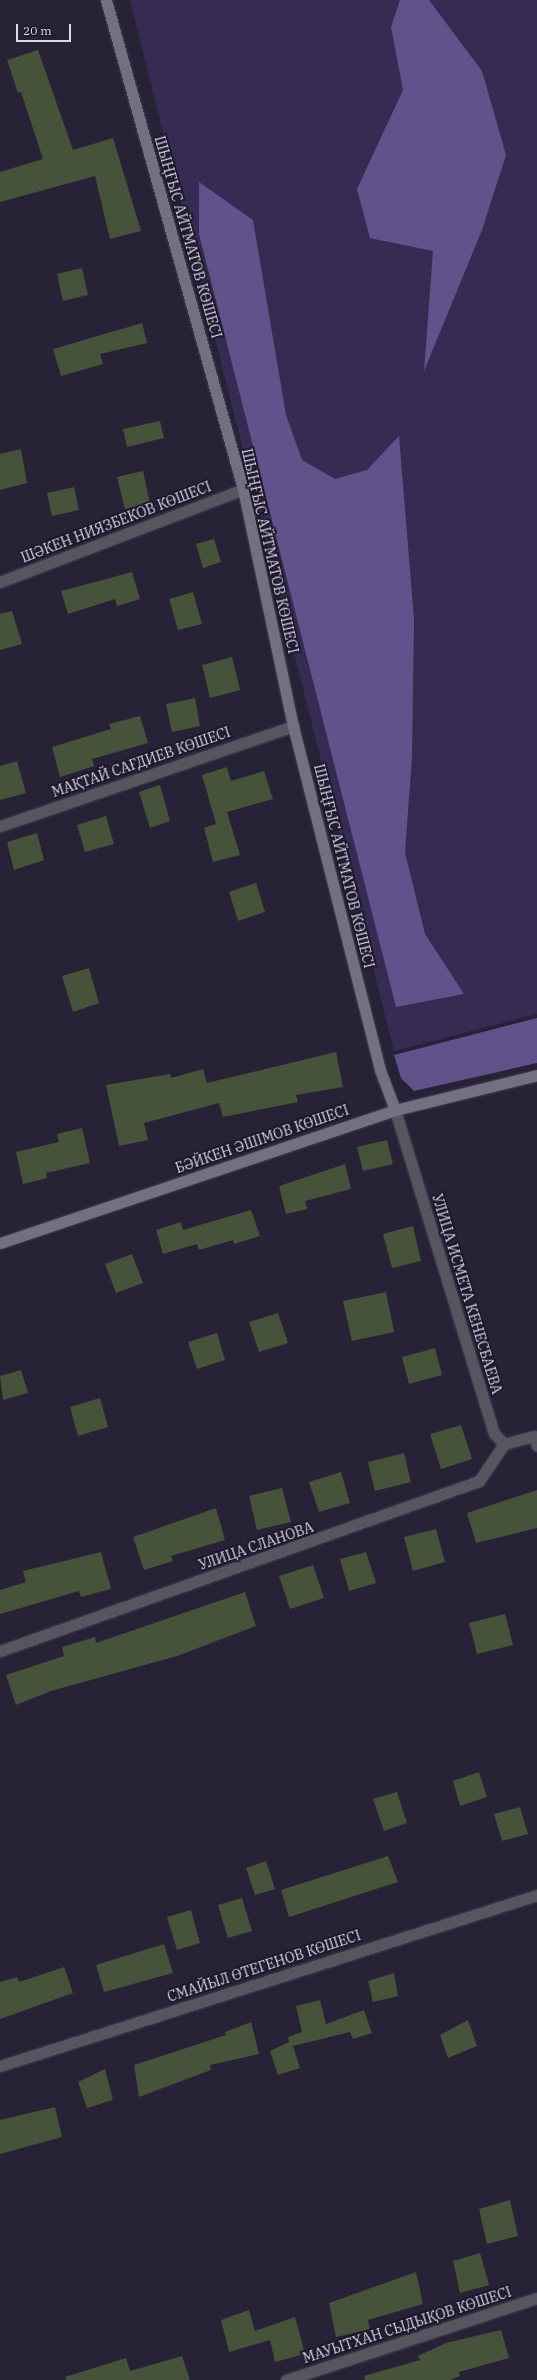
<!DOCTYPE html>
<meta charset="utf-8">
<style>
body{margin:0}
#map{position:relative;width:537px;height:2380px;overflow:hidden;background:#272236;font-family:"IBM Plex Serif",serif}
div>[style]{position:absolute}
.green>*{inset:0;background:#362b52}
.forest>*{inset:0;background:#61528c}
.building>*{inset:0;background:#47523b}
.roads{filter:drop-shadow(0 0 1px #444053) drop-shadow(0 0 1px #444053)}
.minor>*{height:11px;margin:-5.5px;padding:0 5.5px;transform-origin:5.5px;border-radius:5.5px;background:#585560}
.secondary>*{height:11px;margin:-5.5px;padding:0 5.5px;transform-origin:5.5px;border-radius:5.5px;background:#737081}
span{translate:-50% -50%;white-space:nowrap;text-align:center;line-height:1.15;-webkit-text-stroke:4px #1d182c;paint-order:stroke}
.street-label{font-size:14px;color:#dddbe9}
.scale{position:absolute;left:16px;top:24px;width:55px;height:18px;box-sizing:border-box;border:2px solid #dddbe9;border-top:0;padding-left:5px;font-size:12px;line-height:14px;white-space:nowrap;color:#dddbe9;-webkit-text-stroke:3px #1d182c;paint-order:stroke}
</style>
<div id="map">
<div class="green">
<div style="clip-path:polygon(130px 0,537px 0,537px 1014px,394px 1051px)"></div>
</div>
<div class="forest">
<div style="clip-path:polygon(400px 0,429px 0,482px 71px,506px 155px,482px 230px,424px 371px,433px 251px,370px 238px,357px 189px,403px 90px,391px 27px)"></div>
<div style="clip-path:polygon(199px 182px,253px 220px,286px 415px,302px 460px,335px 479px,367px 470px,399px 436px,414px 619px,412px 757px,405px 853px,425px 934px,464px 994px,396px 1007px,199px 234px)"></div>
<div style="clip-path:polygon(537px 1018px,537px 1063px,414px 1091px,401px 1078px,394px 1055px)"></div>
</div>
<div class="building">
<div style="clip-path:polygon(38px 50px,73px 150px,113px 138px,141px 231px,110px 239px,95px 176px,0 202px,0 172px,43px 159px,21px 92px,18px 93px,7px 60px)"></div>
<div style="clip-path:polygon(82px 268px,88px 295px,63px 301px,57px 274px)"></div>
<div style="clip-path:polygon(142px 323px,147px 343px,100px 354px,103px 364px,61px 376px,53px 349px)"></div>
<div style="clip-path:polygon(160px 421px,164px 438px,127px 447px,123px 429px)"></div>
<div style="clip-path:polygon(21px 449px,27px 483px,0 490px,0 454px)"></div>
<div style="clip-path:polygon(143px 471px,150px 503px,125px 509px,117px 477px)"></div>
<div style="clip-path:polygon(74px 487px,79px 510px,52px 516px,47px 493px)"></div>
<div style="clip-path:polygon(214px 539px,221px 562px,203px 568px,196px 544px)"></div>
<div style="clip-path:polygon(132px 572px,140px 599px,117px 606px,115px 599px,68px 614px,61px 591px)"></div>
<div style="clip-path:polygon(193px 592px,202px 624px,178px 630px,169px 599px)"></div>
<div style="clip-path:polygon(12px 611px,22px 644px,0 650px,0 614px)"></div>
<div style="clip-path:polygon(232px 657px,240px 690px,210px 698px,202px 665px)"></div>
<div style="clip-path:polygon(195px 698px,200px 726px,172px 732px,166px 704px)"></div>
<div style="clip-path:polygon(140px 716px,148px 743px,92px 759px,94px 766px,60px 777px,52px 747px,111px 729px,109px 724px)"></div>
<div style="clip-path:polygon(17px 761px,26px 793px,0 800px,0 766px)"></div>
<div style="clip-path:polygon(227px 767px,231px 781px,264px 771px,273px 799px,227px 812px,240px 855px,213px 862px,204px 828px,216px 824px,202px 775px)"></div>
<div style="clip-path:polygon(160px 785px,170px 821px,150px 828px,139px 792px)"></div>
<div style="clip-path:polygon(106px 816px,114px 844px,85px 852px,77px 825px)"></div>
<div style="clip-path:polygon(37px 833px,44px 860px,14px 870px,7px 842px)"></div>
<div style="clip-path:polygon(256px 883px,265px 912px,238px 921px,229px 892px)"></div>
<div style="clip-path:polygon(89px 968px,99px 1003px,73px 1012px,62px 976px)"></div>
<div style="clip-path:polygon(336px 1052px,343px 1087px,296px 1095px,298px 1102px,223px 1117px,219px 1103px,144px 1123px,148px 1140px,119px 1146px,106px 1085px,170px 1074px,171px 1078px,203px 1069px,207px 1083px)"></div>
<div style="clip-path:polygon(82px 1128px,90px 1163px,46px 1173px,47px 1178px,23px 1184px,16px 1152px,59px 1142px,57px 1134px)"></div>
<div style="clip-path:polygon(387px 1140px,393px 1164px,363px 1171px,357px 1147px)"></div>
<div style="clip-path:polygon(345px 1164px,351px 1189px,305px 1201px,307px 1209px,286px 1214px,279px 1186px)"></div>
<div style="clip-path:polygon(251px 1210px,260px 1236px,234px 1244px,233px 1240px,199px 1250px,197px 1244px,163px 1254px,156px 1230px,181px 1222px,183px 1230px)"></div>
<div style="clip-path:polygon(413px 1226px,421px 1261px,392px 1268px,383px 1234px)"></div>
<div style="clip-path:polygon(132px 1254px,143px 1283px,116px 1293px,105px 1264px)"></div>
<div style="clip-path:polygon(386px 1292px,394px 1332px,352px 1341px,343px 1301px)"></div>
<div style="clip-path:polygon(278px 1313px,288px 1343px,259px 1352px,249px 1322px)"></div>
<div style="clip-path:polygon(217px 1333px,225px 1360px,197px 1369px,188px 1342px)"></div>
<div style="clip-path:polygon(435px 1348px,442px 1375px,409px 1384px,402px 1357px)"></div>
<div style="clip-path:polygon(21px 1370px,28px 1393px,3px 1400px,0 1376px)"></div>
<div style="clip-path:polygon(100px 1398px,108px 1427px,78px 1436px,70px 1407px)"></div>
<div style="clip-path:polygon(461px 1425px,472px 1459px,441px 1469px,430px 1434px)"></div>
<div style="clip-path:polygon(404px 1453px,411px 1482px,375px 1491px,368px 1462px)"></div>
<div style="clip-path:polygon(341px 1472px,350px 1503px,319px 1512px,309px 1482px)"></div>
<div style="clip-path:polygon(282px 1488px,291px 1522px,257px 1530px,249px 1496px)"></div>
<div style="clip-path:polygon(537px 1490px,537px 1528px,476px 1543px,467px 1513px)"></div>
<div style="clip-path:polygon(216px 1508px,225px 1540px,171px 1556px,173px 1561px,144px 1570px,133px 1537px)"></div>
<div style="clip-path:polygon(436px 1529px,445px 1562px,413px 1571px,404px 1537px)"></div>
<div style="clip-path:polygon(101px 1552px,111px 1589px,81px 1597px,79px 1591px,0 1614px,0 1590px,26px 1582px,23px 1571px)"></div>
<div style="clip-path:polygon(366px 1552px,376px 1583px,349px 1591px,340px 1559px)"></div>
<div style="clip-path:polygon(313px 1565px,324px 1598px,290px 1609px,279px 1576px)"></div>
<div style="clip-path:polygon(245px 1592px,256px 1626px,177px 1656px,51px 1691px,16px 1705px,6px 1675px,64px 1656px,62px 1647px,95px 1637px,96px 1643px)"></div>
<div style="clip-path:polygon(505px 1614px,513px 1645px,477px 1654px,469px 1623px)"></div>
<div style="clip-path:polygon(479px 1772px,487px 1797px,460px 1806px,453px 1781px)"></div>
<div style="clip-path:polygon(397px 1792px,407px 1823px,384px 1831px,373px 1799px)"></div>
<div style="clip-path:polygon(520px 1807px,528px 1834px,502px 1841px,494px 1814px)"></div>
<div style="clip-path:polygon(388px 1856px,398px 1882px,289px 1917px,281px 1890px)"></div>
<div style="clip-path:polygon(266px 1861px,275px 1889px,255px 1895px,246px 1868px)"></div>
<div style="clip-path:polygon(242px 1898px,252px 1931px,228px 1938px,218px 1905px)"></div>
<div style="clip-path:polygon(191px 1910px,200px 1943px,177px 1950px,167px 1917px)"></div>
<div style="clip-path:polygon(164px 1944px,173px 1973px,104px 1992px,96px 1965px)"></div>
<div style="clip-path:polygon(64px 1967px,73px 1993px,0 2019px,0 1982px,17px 1977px,19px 1982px)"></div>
<div style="clip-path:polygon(394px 1973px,398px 1996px,373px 2002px,368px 1981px)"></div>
<div style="clip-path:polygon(320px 2000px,326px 2024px,364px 2010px,372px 2033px,353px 2039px,350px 2032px,293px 2046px,300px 2068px,278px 2075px,270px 2051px,289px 2042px,288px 2037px,302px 2032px,296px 2006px)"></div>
<div style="clip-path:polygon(468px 2020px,477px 2046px,448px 2058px,440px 2035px)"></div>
<div style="clip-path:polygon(251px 2022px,259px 2054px,210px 2065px,211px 2070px,139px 2097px,134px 2065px,226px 2035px,225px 2032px)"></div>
<div style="clip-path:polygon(105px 2069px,113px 2100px,87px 2108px,78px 2082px)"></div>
<div style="clip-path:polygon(55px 2107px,62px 2137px,0 2154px,0 2120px)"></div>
<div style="clip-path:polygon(510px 2200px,518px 2236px,487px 2244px,479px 2209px)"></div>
<div style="clip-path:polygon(480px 2253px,489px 2285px,460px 2293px,453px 2261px)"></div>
<div style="clip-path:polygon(416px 2272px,423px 2304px,368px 2320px,370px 2329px,336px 2337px,329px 2303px)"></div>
<div style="clip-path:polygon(249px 2310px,255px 2331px,295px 2317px,305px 2354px,275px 2362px,270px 2340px,229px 2352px,221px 2320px)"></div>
<div style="clip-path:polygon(501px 2330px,509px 2358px,459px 2372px,460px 2376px,450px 2380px,365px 2380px,364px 2376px,420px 2360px,418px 2356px,446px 2343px)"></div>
<div style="clip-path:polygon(182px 2356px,190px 2380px,66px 2380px,65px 2377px,126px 2358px,130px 2371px)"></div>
</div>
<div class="roads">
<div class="minor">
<div style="left:0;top:582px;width:260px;rotate:-20.9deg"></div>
<div style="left:0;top:826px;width:310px;rotate:-18.8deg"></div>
<div style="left:395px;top:1110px;width:338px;rotate:73deg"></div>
<div style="left:494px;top:1433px;width:15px;rotate:48deg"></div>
<div style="left:504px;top:1444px;width:31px;rotate:-15deg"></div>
<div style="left:534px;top:1436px;width:10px;rotate:73deg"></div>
<div style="left:0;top:1651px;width:508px;rotate:-19.54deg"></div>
<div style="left:479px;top:1481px;width:45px;rotate:-56deg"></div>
<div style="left:0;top:2066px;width:564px;rotate:-17.66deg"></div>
<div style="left:286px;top:2380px;width:264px;rotate:-18.1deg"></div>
</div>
<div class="secondary">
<div style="left:106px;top:0;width:508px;rotate:74.35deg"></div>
<div style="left:243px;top:489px;width:242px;rotate:78.1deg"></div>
<div style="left:293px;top:726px;width:355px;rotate:75.8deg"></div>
<div style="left:380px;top:1070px;width:43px;rotate:69.4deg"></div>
<div style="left:0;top:1243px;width:417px;rotate:-18.6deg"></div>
<div style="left:395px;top:1110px;width:146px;rotate:-13.8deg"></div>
</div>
</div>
<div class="street-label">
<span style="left:188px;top:237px;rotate:74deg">ШЫҢҒЫС АЙТМАТОВ КӨШЕСІ</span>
<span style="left:116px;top:522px;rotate:-21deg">ШӘКЕН НИЯЗБЕКОВ КӨШЕСІ</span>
<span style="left:270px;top:551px;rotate:77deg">ШЫҢҒЫС АЙТМАТОВ КӨШЕСІ</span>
<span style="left:141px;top:762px;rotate:-19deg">МАҚТАЙ САҒДИЕВ КӨШЕСІ</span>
<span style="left:344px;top:866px;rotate:76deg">ШЫҢҒЫС АЙТМАТОВ КӨШЕСІ</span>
<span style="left:262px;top:1139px;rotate:-19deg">БӘЙКЕН ӘШІМОВ КӨШЕСІ</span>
<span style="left:467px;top:1294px;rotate:73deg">УЛИЦА ИСМЕТА КЕНЕСБАЕВА</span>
<span style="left:256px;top:1546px;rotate:-19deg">УЛИЦА СЛАНОВА</span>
<span style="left:264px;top:1966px;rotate:-18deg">СМАЙЫЛ ӨТЕГЕНОВ КӨШЕСІ</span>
<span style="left:407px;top:2325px;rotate:-18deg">МАУЫТХАН СЫДЫҚОВ КӨШЕСІ</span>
</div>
<div class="scale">20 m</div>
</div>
